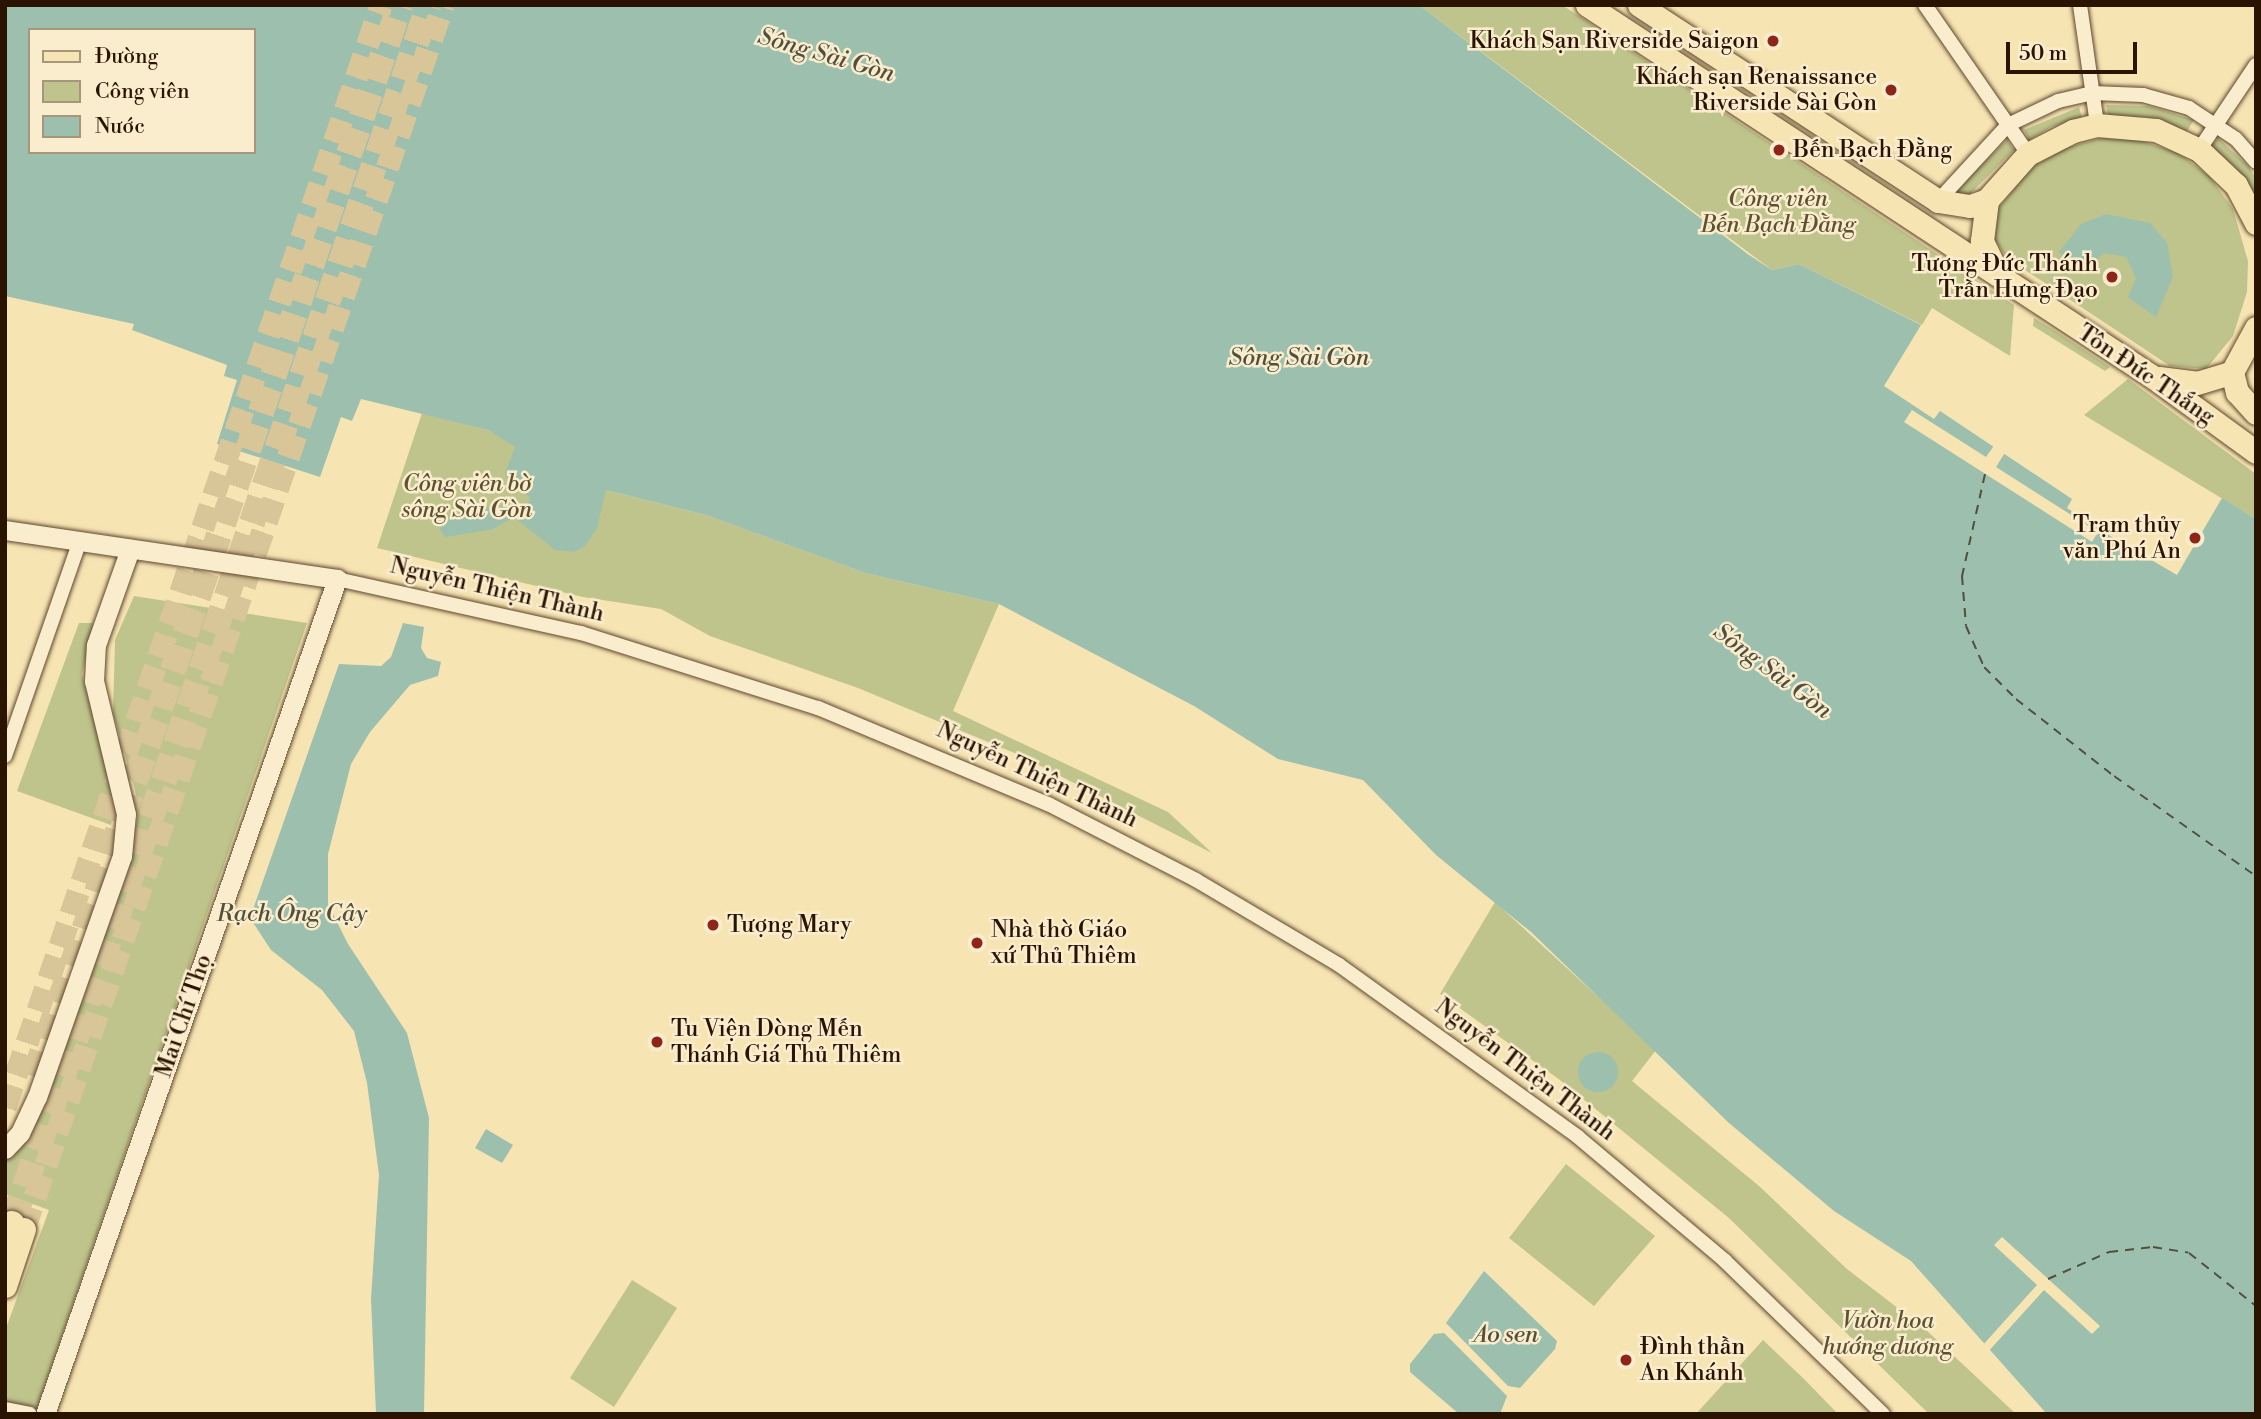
<!DOCTYPE html>
<meta charset="utf-8">
<style>
body{margin:0}
#map{position:relative;width:2261px;height:1419px;overflow:hidden;background:#f7e4b3;font-family:"Libre Bodoni",serif}
div>[style]{position:absolute}
.green>*{inset:0;background:#bec48b}
.water>*{inset:0;background:#9dbfad}
.round{border-radius:50%}
.pier>*{inset:0;background:#f7e4b3}
.ferry>*{height:2px;margin-top:-1px;transform-origin:0;background:repeating-linear-gradient(90deg,#524f3d 0 9px,transparent 0 16px)}
.primary-tunnel>*{height:23px;margin-top:-11.5px;transform-origin:0;background:repeating-linear-gradient(90deg,#d8c598 0 23px,transparent 0 34px)}
.highway-tunnel>*{height:26px;margin-top:-13px;transform-origin:0;background:repeating-linear-gradient(90deg,#d8c598 0 26px,transparent 0 39px)}
.roads{filter:drop-shadow(0 0 2px #5d472d) drop-shadow(0 0 2px #5d472d)}
.street>*{height:14px;margin:-7px;padding:0 7px;transform-origin:7px;border-radius:7px;background:#faedce}
.secondary>*{height:19px;margin:-9.5px;padding:0 9.5px;transform-origin:9.5px;border-radius:9.5px;background:#faedce}
.primary>*{height:23px;margin:-11.5px;padding:0 11.5px;transform-origin:11.5px;border-radius:11.5px;background:#f7e4b3}
.highway>*{height:26px;margin:-13px;padding:0 13px;transform-origin:13px;border-radius:13px;background:#f7e4b3}
.dots>*{width:19px;height:19px;translate:-50% -50%;box-sizing:border-box;border:4px solid #faedce;border-radius:50%}
span{translate:-50% -50%;white-space:nowrap;text-align:center;line-height:1.15;-webkit-text-stroke:5px #faedce;paint-order:stroke}
.poi-label{font-size:23px;color:#2a1300}
.right{translate:-100% -50%;text-align:right}
.left{translate:0 -50%;text-align:left}
.park-label{font-size:23px;color:#5e5131;font-style:italic}
.street-label{font-size:23px;color:#2a1300}
.water-label{font-size:24px;color:#524f3d;font-style:italic}
.frame{position:absolute;inset:0;border:7px solid #2a1300;pointer-events:none}
.legend{position:absolute;left:28px;top:28px;width:228px;height:126px;box-sizing:border-box;background:#faedce;border:2px solid #a7967c;margin:0;padding:9px 12px;list-style:none;font-size:21px;color:#2a1300}
.legend li{display:flex;align-items:center;gap:14px;height:35px}
.legend b{width:35px;border:2px solid #a7967c}
.scale{position:absolute;left:2006px;top:42px;width:131px;height:32px;box-sizing:border-box;border:4px solid #2a1300;border-top:0;padding-left:9px;font-size:21px;line-height:24px;white-space:nowrap;color:#2a1300;-webkit-text-stroke:5px #faedce;paint-order:stroke}
</style>
<div id="map">
<div class="green">
<div style="clip-path:polygon(1419px 5px,1562px 5px,2014px 305px,2010px 356px,1932px 308px,1922px 325px,1799px 264px,1772px 270px)"></div>
<div style="clip-path:polygon(2106px 105px,2149px 106px,2194px 120px,2187px 131px,2145px 117px,2108px 116px)"></div>
<div style="clip-path:polygon(2079px 107px,2082px 118px,2051px 127px,2029px 140px,2024px 130px)"></div>
<div style="clip-path:polygon(2102px 138px,2139px 140px,2178px 153px,2209px 176px,2233px 209px,2248px 261px,2247px 292px,2233px 336px,2206px 369px,2170px 366px,2007px 258px,1993px 237px,1997px 210px,2032px 167px,2064px 148px)"></div>
<div style="clip-path:polygon(2218px 138px,2249px 167px,2256px 178px,2256px 199px,2210px 147px)"></div>
<div style="clip-path:polygon(2007px 140px,2014px 150px,1969px 195px,1953px 193px)"></div>
<div style="clip-path:polygon(2034px 318px,2057px 332px,2110px 367px,2105px 371px,2033px 326px)"></div>
<div style="clip-path:polygon(2128px 379px,2256px 474px,2256px 519px,2084px 415px)"></div>
<div style="clip-path:polygon(422px 413px,488px 430px,606px 490px,706px 515px,865px 573px,999px 604px,953px 711px,1168px 812px,1212px 853px,1017px 754px,858px 688px,710px 636px,661px 609px,583px 597px,377px 548px)"></div>
<div style="clip-path:polygon(134px 596px,307px 623px,35px 1414px,5px 1414px,5px 1331px,49px 1210px,5px 1194px,5px 1158px,20px 1149px,41px 1111px,133px 845px,138px 813px,135px 789px,113px 713px,115px 640px)"></div>
<div style="clip-path:polygon(79px 623px,93px 623px,82px 674px,115px 802px,111px 825px,17px 791px)"></div>
<div style="clip-path:polygon(1495px 902px,1656px 1050px,1632px 1081px,1759px 1186px,1847px 1269px,1925px 1329px,2016px 1414px,1929px 1414px,1729px 1218px,1560px 1080px,1440px 994px)"></div>
<div style="clip-path:polygon(1566px 1164px,1655px 1236px,1594px 1306px,1509px 1238px)"></div>
<div style="clip-path:polygon(632px 1280px,677px 1308px,614px 1407px,570px 1378px)"></div>
<div style="clip-path:polygon(1763px 1340px,1804px 1379px,1838px 1414px,1696px 1414px)"></div>
</div>
<div class="water">
<div style="clip-path:polygon(evenodd,5px 5px,1419px 5px,1749px 255px,1772px 270px,1799px 264px,1921px 325px,1884px 386px,1934px 419px,1940px 411px,2072px 499px,2067px 508px,2112px 537px,2177px 575px,2222px 498px,2256px 519px,2256px 1414px,2047px 1414px,1911px 1261px,1834px 1211px,1729px 1123px,1531px 932px,1436px 855px,1363px 780px,1278px 759px,1194px 706px,999px 604px,865px 573px,706px 515px,606px 490px,597px 528px,585px 546px,574px 552px,555px 550px,514px 517px,493px 529px,445px 537px,438px 526px,453px 514px,529px 502px,530px 497px,510px 483px,505px 473px,515px 447px,488px 430px,361px 399px,352px 421px,341px 417px,320px 477px,217px 444px,237px 380px,224px 376px,227px 365px,132px 330px,134px 324px,5px 296px,5px 5px,30px 30px,254px 30px,254px 152px,30px 152px,30px 30px)"></div>
<div style="clip-path:polygon(2106px 214px,2150px 223px,2167px 243px,2173px 277px,2156px 317px,2128px 297px,2136px 278px,2126px 257px,2104px 253px,2086px 270px,2059px 252px,2081px 224px)"></div>
<div style="clip-path:polygon(403px 623px,424px 627px,421px 648px,427px 658px,441px 662px,438px 676px,410px 685px,370px 732px,351px 764px,328px 854px,328px 904px,348px 944px,407px 1033px,429px 1118px,424px 1414px,376px 1414px,371px 1299px,379px 1175px,367px 1083px,354px 1031px,322px 990px,271px 950px,250px 918px,339px 664px,381px 666px,391px 657px)"></div>
<div class="round" style="left:1578px;top:1052px;width:40px;height:40px"></div>
<div style="clip-path:polygon(486px 1129px,513px 1145px,502px 1163px,475px 1148px)"></div>
<div style="clip-path:polygon(1484px 1271px,1557px 1341px,1555px 1349px,1520px 1388px,1508px 1386px,1446px 1323px)"></div>
<div style="clip-path:polygon(1444px 1333px,1507px 1396px,1500px 1414px,1459px 1414px,1410px 1372px,1410px 1364px,1434px 1334px)"></div>
</div>
<div class="pier">
<div style="clip-path:polygon(1912px 410px,1986px 457px,1995px 444px,2006px 451px,1996px 467px,2098px 532px,2092px 542px,1904px 422px)"></div>
<div style="clip-path:polygon(2002px 1237px,2100px 1326px,2092px 1334px,2044px 1290px,1987px 1353px,1982px 1346px,2037px 1285px,1994px 1245px)"></div>
</div>
<div class="ferry">
<div style="left:1985px;top:474px;width:105px;rotate:102.7deg"></div>
<div style="left:1962px;top:576px;width:50px;rotate:85.4deg"></div>
<div style="left:1966px;top:626px;width:45px;rotate:66.3deg"></div>
<div style="left:1984px;top:667px;width:45px;rotate:45deg"></div>
<div style="left:2016px;top:699px;width:125px;rotate:38.2deg"></div>
<div style="left:2114px;top:776px;width:174px;rotate:35.2deg"></div>
<div style="left:2048px;top:1279px;width:67px;rotate:-23.9deg"></div>
<div style="left:2109px;top:1252px;width:44px;rotate:-6.5deg"></div>
<div style="left:2153px;top:1247px;width:36px;rotate:9deg"></div>
<div style="left:2189px;top:1253px;width:85px;rotate:38.3deg"></div>
</div>
<div class="primary-tunnel">
<div style="left:5px;top:1107px;width:1164px;rotate:-71.16deg"></div>
<div style="left:24px;top:1229px;width:1294px;rotate:-71.1deg"></div>
</div>
<div class="highway-tunnel">
<div style="left:34px;top:1077px;width:1133px;rotate:-71.15deg"></div>
<div style="left:12px;top:1224px;width:1288px;rotate:-71.12deg"></div>
</div>
<div class="roads">
<div class="street">
<div style="left:1925px;top:5px;width:181px;rotate:55.3deg"></div>
<div style="left:2080px;top:5px;width:121px;rotate:81.9deg"></div>
<div style="left:2199px;top:150px;width:102px;rotate:-56.2deg"></div>
<div style="left:1938px;top:201px;width:103px;rotate:-47.4deg"></div>
<div style="left:2008px;top:125px;width:55px;rotate:-25.6deg"></div>
<div style="left:2058px;top:101px;width:35px;rotate:-13deg"></div>
<div style="left:2092px;top:93px;width:51px;rotate:2.2deg"></div>
<div style="left:2143px;top:95px;width:48px;rotate:15.8deg"></div>
<div style="left:2189px;top:108px;width:56px;rotate:33.4deg"></div>
<div style="left:2236px;top:139px;width:30px;rotate:49deg"></div>
<div style="left:337px;top:579px;width:250px;rotate:12.5deg"></div>
<div style="left:581px;top:633px;width:249px;rotate:17.6deg"></div>
<div style="left:818px;top:708px;width:249px;rotate:22.7deg"></div>
<div style="left:1048px;top:804px;width:166px;rotate:27.2deg"></div>
<div style="left:1196px;top:880px;width:166px;rotate:30.7deg"></div>
<div style="left:1339px;top:965px;width:294px;rotate:35.7deg"></div>
<div style="left:1578px;top:1137px;width:192px;rotate:40.1deg"></div>
<div style="left:1725px;top:1261px;width:220px;rotate:44.1deg"></div>
<div style="left:5px;top:756px;width:228px;rotate:-70.8deg"></div>
<div style="left:5px;top:1409px;width:25px;rotate:11deg"></div>
</div>
<div class="secondary">
<div style="left:5px;top:530px;width:336px;rotate:8.4deg"></div>
<div style="left:337px;top:579px;width:885px;rotate:109.27deg"></div>
<div style="left:5px;top:1149px;width:22px;rotate:-47deg"></div>
<div style="left:20px;top:1133px;width:40px;rotate:-65deg"></div>
<div style="left:37px;top:1097px;width:256px;rotate:-70.6deg"></div>
<div style="left:122px;top:856px;width:42px;rotate:-84.6deg"></div>
<div style="left:126px;top:814px;width:137px;rotate:-103.5deg"></div>
<div style="left:94px;top:681px;width:36px;rotate:-87deg"></div>
<div style="left:96px;top:645px;width:102px;rotate:-70.5deg"></div>
</div>
<div class="primary">
<div style="left:1587px;top:5px;width:677px;rotate:33.31deg"></div>
<div style="left:2153px;top:377px;width:127px;rotate:36.1deg"></div>
<div style="left:1639px;top:5px;width:358px;rotate:33.2deg"></div>
<div style="left:1938px;top:201px;width:32px;rotate:9deg"></div>
<div style="left:1970px;top:206px;width:18px;rotate:-19deg"></div>
<div style="left:1998px;top:274px;width:37px;rotate:-116deg"></div>
<div style="left:1982px;top:241px;width:41px;rotate:-83deg"></div>
<div style="left:1987px;top:200px;width:62px;rotate:-48.3deg"></div>
<div style="left:2028px;top:154px;width:51px;rotate:-27.1deg"></div>
<div style="left:2073px;top:131px;width:25px;rotate:-14deg"></div>
<div style="left:2097px;top:125px;width:59px;rotate:4.8deg"></div>
<div style="left:2156px;top:130px;width:47px;rotate:24.9deg"></div>
<div style="left:2199px;top:150px;width:51px;rotate:43.4deg"></div>
<div style="left:2236px;top:185px;width:43px;rotate:62.2deg"></div>
<div style="left:2232px;top:372px;width:21px;rotate:76deg"></div>
<div style="left:2237px;top:392px;width:28px;rotate:48deg"></div>
<div style="left:2159px;top:378px;width:38px;rotate:7deg"></div>
<div style="left:2197px;top:383px;width:37px;rotate:-17deg"></div>
<div style="left:2232px;top:372px;width:50px;rotate:-61.4deg"></div>
<div style="left:5px;top:1286px;width:60px;rotate:-71.6deg"></div>
</div>
<div class="highway">
<div style="left:5px;top:1245px;width:22px;rotate:-72deg"></div>
</div>
</div>
<div class="dots">
<div style="left:1773px;top:41px;background:#8f2418"></div>
<div style="left:1891px;top:90px;background:#8f2418"></div>
<div style="left:1779px;top:150px;background:#8f2418"></div>
<div style="left:2112px;top:277px;background:#8f2418"></div>
<div style="left:2195px;top:538px;background:#8f2418"></div>
<div style="left:713px;top:925px;background:#8f2418"></div>
<div style="left:977px;top:943px;background:#8f2418"></div>
<div style="left:657px;top:1042px;background:#8f2418"></div>
<div style="left:1626px;top:1360px;background:#8f2418"></div>
</div>
<div class="poi-label">
<span class="right" style="left:1759px;top:41px">Khách Sạn Riverside Saigon</span>
<span class="right" style="left:1877px;top:90px">Khách sạn Renaissance<br>Riverside Sài Gòn</span>
<span class="left" style="left:1793px;top:150px">Bến Bạch Đằng</span>
<span class="right" style="left:2098px;top:277px">Tượng Đức Thánh<br>Trần Hưng Đạo</span>
<span class="right" style="left:2181px;top:538px">Trạm thủy<br>văn Phú An</span>
<span class="left" style="left:727px;top:925px">Tượng Mary</span>
<span class="left" style="left:991px;top:943px">Nhà thờ Giáo<br>xứ Thủ Thiêm</span>
<span class="left" style="left:671px;top:1042px">Tu Viện Dòng Mến<br>Thánh Giá Thủ Thiêm</span>
<span class="left" style="left:1640px;top:1360px">Đình thần<br>An Khánh</span>
</div>
<div class="park-label">
<span style="left:1778px;top:212px">Công viên<br>Bến Bạch Đằng</span>
<span style="left:467px;top:497px">Công viên bờ<br>sông Sài Gòn</span>
<span style="left:1888px;top:1334px">Vườn hoa<br>hướng dương</span>
</div>
<div class="street-label">
<span style="left:2146px;top:375px;rotate:34deg">Tôn Đức Thắng</span>
<span style="left:497px;top:590px;rotate:13deg">Nguyễn Thiện Thành</span>
<span style="left:1037px;top:775px;rotate:25deg">Nguyễn Thiện Thành</span>
<span style="left:184px;top:1016px;rotate:-71deg">Mai Chí Thọ</span>
<span style="left:1525px;top:1070px;rotate:37deg">Nguyễn Thiện Thành</span>
</div>
<div class="water-label">
<span style="left:826px;top:56px;rotate:16deg">Sông Sài Gòn</span>
<span style="left:1299px;top:359px">Sông Sài Gòn</span>
<span style="left:1772px;top:672px;rotate:37deg">Sông Sài Gòn</span>
<span style="left:292px;top:915px">Rạch Ông Cậy</span>
<span style="left:1506px;top:1336px">Ao sen</span>
</div>
<div class="frame"></div>
<ul class="legend">
<li><b style="height:9px;background:#f7e4b3"></b>Đường</li>
<li><b style="height:19px;background:#bec48b"></b>Công viên</li>
<li><b style="height:19px;background:#9dbfad"></b>Nước</li>
</ul>
<div class="scale">50 m</div>
</div>
